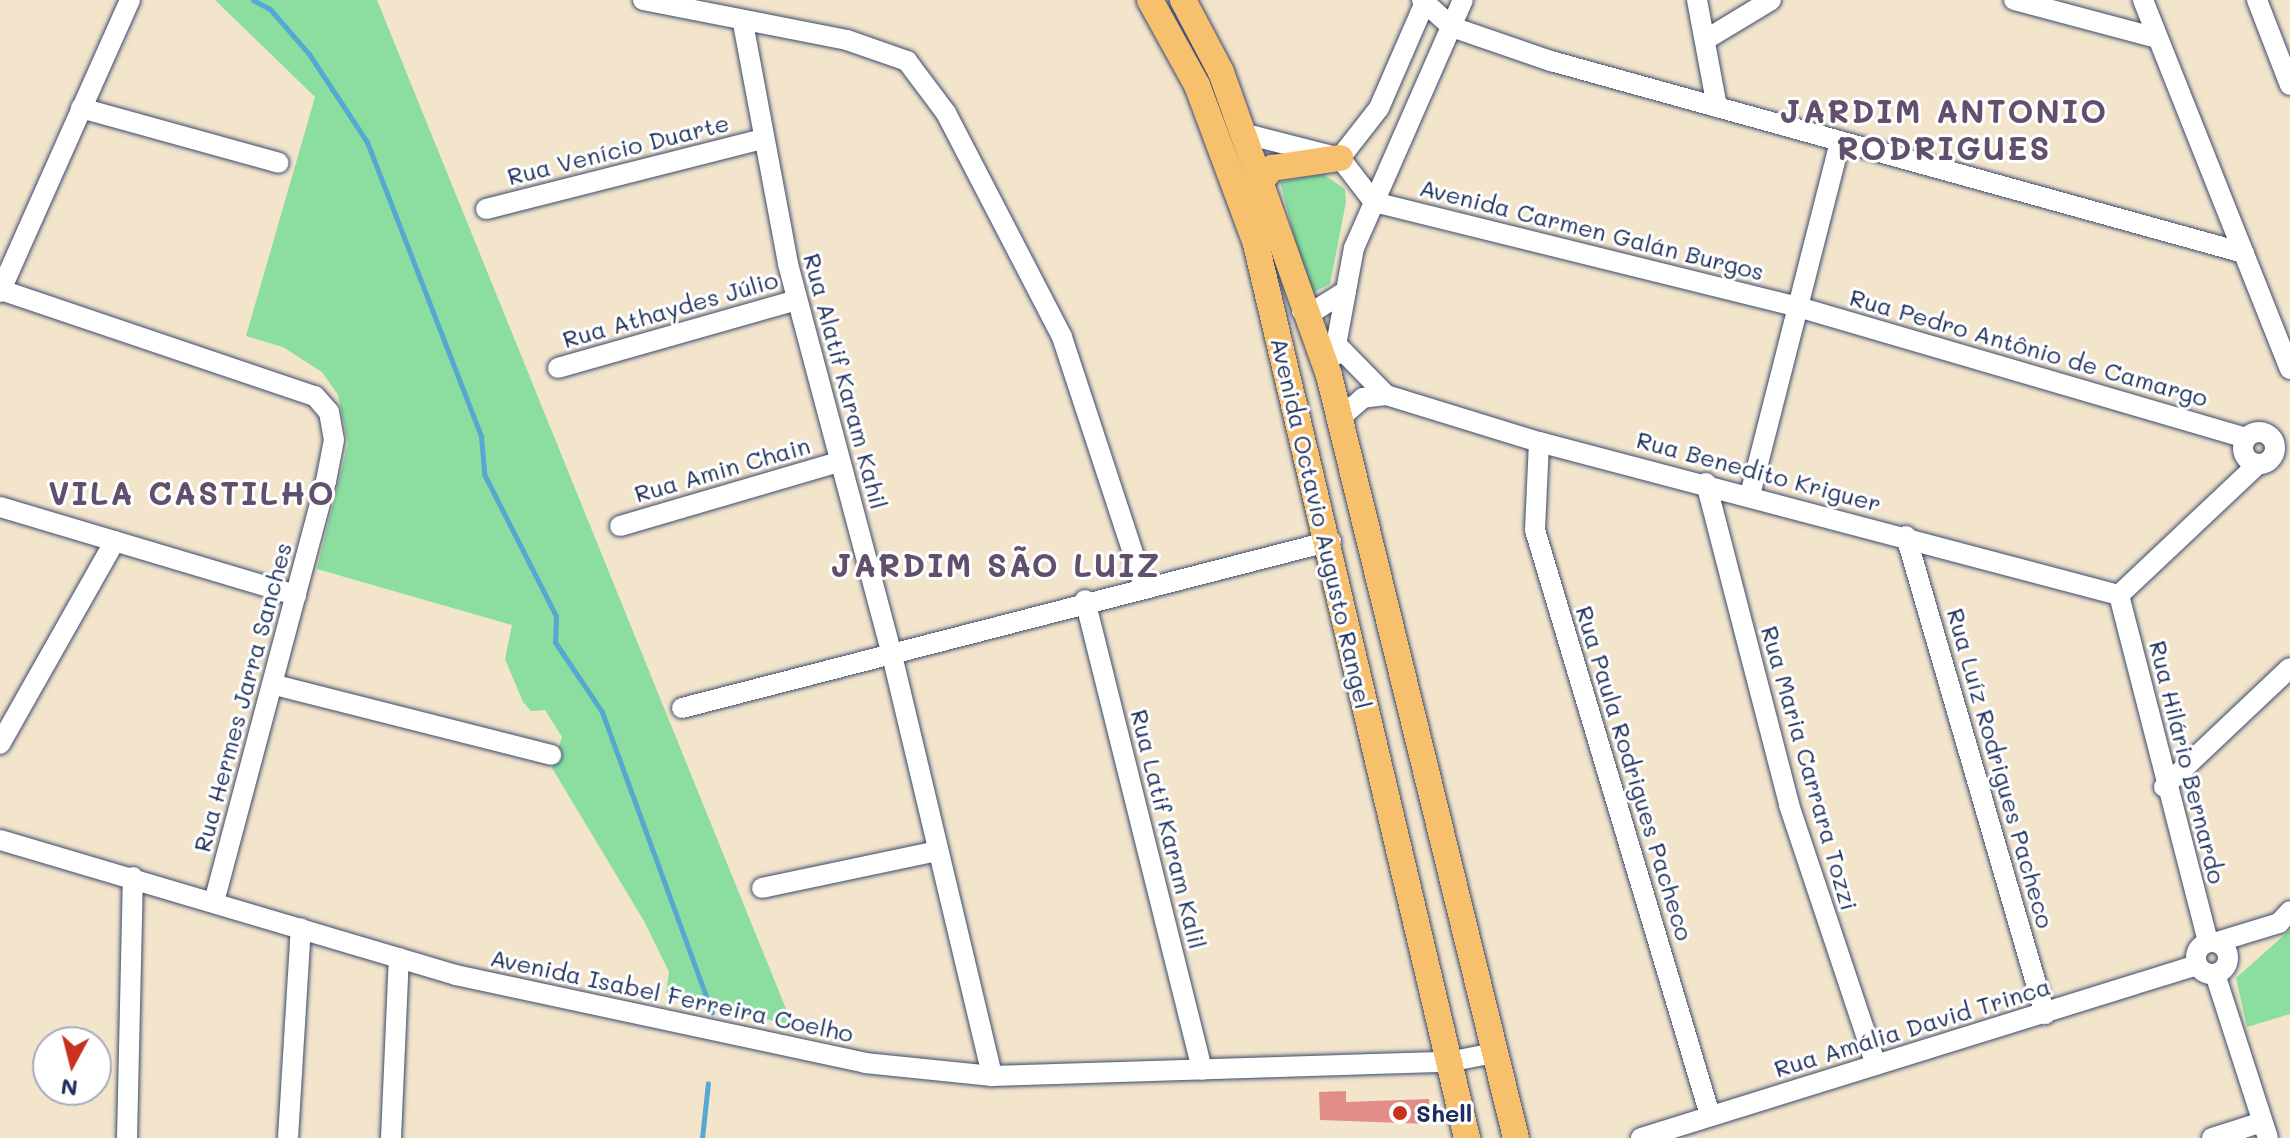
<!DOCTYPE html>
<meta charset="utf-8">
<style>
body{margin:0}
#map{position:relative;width:2290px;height:1138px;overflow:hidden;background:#f3e5cc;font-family:Mali,sans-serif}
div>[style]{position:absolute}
.green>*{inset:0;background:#8bde9f}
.stream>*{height:5px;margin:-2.5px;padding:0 2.5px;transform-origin:2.5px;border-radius:2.5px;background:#55a9d1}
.building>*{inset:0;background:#e18e88}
.roads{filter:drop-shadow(0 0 2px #3b4a6e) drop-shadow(0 0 2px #3b4a6e)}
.minor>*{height:20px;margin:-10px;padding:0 10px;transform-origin:10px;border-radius:10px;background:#fff}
.minor>.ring{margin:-10px;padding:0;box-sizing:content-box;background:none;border:20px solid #fff;border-radius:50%}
.major>*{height:26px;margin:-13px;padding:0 13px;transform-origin:13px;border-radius:13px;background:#f7c06c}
.dots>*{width:22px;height:22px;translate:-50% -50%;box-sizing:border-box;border:4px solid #fff;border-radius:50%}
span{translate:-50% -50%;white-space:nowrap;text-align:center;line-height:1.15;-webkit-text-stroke:6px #fff;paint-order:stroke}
.street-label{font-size:24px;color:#1b2f5e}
.poi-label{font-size:24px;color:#1b2f5e;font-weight:700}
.left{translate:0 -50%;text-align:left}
.district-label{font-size:32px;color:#60506d;font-weight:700;letter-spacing:2px}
.north{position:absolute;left:32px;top:1026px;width:80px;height:80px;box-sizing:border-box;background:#fff;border:2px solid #a4acbf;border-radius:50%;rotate:187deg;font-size:22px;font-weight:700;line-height:32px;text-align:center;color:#1b2f5e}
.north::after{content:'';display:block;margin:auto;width:28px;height:36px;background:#c8321e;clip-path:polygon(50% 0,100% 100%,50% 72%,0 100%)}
</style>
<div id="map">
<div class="green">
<div style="clip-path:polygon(215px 0,377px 0,793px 1026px,666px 993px,669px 972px,644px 921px,552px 768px,562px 737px,545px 710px,531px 711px,523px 702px,505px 659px,512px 625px,317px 569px,348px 443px,338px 395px,322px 372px,283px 347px,246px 336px,315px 97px)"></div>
<div style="clip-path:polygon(1323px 174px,1345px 189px,1346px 202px,1330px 284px,1309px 295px,1280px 182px)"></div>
<div style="clip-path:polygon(2290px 930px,2290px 1014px,2247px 1027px,2236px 978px)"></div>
</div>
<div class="stream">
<div style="left:253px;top:0;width:19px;rotate:28deg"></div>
<div style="left:270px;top:9px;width:60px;rotate:49.1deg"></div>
<div style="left:309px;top:54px;width:105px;rotate:56.6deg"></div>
<div style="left:367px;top:142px;width:315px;rotate:68.8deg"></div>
<div style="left:481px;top:436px;width:38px;rotate:85deg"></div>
<div style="left:484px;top:474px;width:159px;rotate:63.1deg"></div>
<div style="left:556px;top:616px;width:26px;rotate:92deg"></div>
<div style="left:555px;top:642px;width:84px;rotate:56.1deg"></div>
<div style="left:602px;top:712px;width:320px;rotate:69.9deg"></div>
<div style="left:702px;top:1138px;width:55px;rotate:-83.8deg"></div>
</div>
<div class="building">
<div style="clip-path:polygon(1346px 1091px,1346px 1102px,1429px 1099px,1429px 1124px,1320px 1120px,1319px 1092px)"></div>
</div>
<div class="roads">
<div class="minor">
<div style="left:643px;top:0;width:208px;rotate:11.1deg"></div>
<div style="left:847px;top:40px;width:64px;rotate:19.3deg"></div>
<div style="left:907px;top:61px;width:65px;rotate:53.1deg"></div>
<div style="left:946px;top:113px;width:252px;rotate:62.6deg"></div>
<div style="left:1062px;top:337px;width:263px;rotate:71.8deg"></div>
<div style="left:1422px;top:0;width:40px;rotate:42deg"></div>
<div style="left:1452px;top:27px;width:105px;rotate:19deg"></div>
<div style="left:1551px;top:61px;width:719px;rotate:15.49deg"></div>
<div style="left:1697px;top:0;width:109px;rotate:79.4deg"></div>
<div style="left:2014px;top:0;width:148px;rotate:14.9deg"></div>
<div style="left:2143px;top:0;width:397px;rotate:68.3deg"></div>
<div style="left:2257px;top:0;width:91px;rotate:68.8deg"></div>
<div style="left:743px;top:23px;width:245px;rotate:79.4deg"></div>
<div style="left:788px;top:264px;width:400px;rotate:75.1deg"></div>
<div style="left:891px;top:651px;width:437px;rotate:76.6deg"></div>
<div style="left:1705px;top:40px;width:77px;rotate:-31.2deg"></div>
<div style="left:81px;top:108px;width:205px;rotate:15.5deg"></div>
<div style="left:1242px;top:133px;width:101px;rotate:14.3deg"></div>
<div style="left:1340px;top:158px;width:63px;rotate:-52deg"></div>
<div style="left:1379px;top:108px;width:118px;rotate:-66.5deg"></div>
<div style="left:1340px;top:158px;width:56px;rotate:52.3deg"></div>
<div style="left:1374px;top:202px;width:437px;rotate:13.9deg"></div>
<div style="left:1798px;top:307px;width:467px;rotate:16.3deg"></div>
<div style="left:486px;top:209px;width:285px;rotate:-14.2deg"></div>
<div style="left:1px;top:290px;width:331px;rotate:18.7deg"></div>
<div style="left:315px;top:396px;width:21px;rotate:49deg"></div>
<div style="left:329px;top:412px;width:28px;rotate:80deg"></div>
<div style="left:334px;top:440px;width:42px;rotate:101deg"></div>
<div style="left:326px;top:481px;width:435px;rotate:104.9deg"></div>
<div style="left:0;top:292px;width:320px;rotate:-66deg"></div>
<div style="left:1302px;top:311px;width:9px;rotate:13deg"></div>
<div style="left:1311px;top:313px;width:41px;rotate:-32.2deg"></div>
<div style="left:1346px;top:291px;width:44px;rotate:-79.5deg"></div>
<div style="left:1354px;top:248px;width:271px;rotate:-66.3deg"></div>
<div style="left:1337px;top:345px;width:70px;rotate:45.6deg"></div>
<div style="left:1386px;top:395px;width:23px;rotate:173deg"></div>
<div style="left:1363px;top:398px;width:32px;rotate:139deg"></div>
<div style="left:1334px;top:356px;width:66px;rotate:-79.5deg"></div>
<div style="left:558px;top:368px;width:248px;rotate:-15.9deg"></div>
<div style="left:1386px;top:395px;width:160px;rotate:17.1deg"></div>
<div style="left:1539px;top:442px;width:600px;rotate:14.78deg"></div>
<div class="ring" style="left:2243px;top:432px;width:12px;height:12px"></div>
<div style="left:1539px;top:442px;width:88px;rotate:92.6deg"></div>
<div style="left:1535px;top:530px;width:611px;rotate:73.35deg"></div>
<div style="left:1706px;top:483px;width:333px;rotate:75.5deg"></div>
<div style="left:1789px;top:805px;width:274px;rotate:71.5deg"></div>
<div style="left:1750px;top:495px;width:363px;rotate:-75.7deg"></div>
<div style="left:0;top:507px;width:309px;rotate:16.6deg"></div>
<div style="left:620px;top:526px;width:228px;rotate:-16.3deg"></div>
<div style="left:1906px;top:536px;width:498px;rotate:73.8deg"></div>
<div style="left:2119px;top:595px;width:358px;rotate:75.6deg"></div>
<div style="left:2119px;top:595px;width:191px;rotate:-43.3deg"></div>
<div style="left:1085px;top:600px;width:484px;rotate:76deg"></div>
<div style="left:275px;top:685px;width:285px;rotate:14.2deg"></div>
<div style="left:682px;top:708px;width:670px;rotate:-14.43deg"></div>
<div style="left:0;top:744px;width:233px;rotate:-60.5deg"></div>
<div style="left:2164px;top:787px;width:173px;rotate:-43.4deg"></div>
<div style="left:0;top:840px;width:476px;rotate:16.5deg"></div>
<div style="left:456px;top:975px;width:418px;rotate:12.1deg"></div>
<div style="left:865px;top:1063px;width:128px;rotate:5.8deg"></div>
<div style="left:992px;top:1076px;width:456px;rotate:-1.8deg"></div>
<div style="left:1448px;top:1062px;width:47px;rotate:-11.1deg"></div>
<div style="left:762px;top:888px;width:179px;rotate:-11.9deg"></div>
<div class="ring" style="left:2196px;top:942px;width:12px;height:12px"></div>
<div style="left:2217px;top:942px;width:65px;rotate:-17deg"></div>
<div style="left:2279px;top:923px;width:16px;rotate:-47deg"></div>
<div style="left:2215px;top:974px;width:172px;rotate:72.1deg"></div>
<div style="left:127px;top:1138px;width:261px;rotate:-88.7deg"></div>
<div style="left:288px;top:1138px;width:210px;rotate:-86.5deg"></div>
<div style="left:391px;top:1138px;width:180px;rotate:-87.5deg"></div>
<div style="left:1641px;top:1138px;width:582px;rotate:-17.28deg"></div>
<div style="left:2212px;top:1138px;width:52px;rotate:-17.7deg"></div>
</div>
<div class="major">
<div style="left:1150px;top:0;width:97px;rotate:61.1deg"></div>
<div style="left:1197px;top:85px;width:170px;rotate:69.6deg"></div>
<div style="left:1256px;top:244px;width:919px;rotate:76.72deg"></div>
<div style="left:1183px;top:0;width:81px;rotate:62.2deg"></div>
<div style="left:1221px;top:72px;width:322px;rotate:70.4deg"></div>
<div style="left:1329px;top:375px;width:786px;rotate:76.23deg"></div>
<div style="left:1251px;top:193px;width:33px;rotate:-50deg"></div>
<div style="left:1272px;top:168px;width:69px;rotate:-8.4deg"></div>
</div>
</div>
<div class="dots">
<div style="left:1400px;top:1113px;background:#c8321e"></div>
</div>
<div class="street-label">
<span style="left:618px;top:149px;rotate:-14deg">Rua Venício Duarte</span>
<span style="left:1592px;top:229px;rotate:14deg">Avenida Carmen Galán Burgos</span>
<span style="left:670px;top:309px;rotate:-16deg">Rua Athaydes Júlio</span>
<span style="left:2029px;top:347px;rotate:16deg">Rua Pedro Antônio de Camargo</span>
<span style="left:846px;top:381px;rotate:75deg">Rua Alatif Karam Kahil</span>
<span style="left:722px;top:469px;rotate:-16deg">Rua Amin Chain</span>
<span style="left:1759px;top:471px;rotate:15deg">Rua Benedito Kriguer</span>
<span style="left:1322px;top:523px;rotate:77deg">Avenida Octavio Augusto Rangel</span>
<span style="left:242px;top:697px;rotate:-75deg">Rua Hermes Jarra Sanches</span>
<span style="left:2188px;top:762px;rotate:76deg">Rua Hilário Bernardo</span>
<span style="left:1810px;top:768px;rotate:74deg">Rua Maria Carrara Tozzi</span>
<span style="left:2001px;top:768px;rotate:74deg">Rua Luíz Rodrigues Pacheco</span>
<span style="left:1635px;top:773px;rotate:73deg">Rua Paula Rodrigues Pacheco</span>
<span style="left:1169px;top:829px;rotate:76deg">Rua Latif Karam Kalil</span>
<span style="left:672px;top:995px;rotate:12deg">Avenida Isabel Ferreira Coelho</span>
<span style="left:1912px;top:1027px;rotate:-17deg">Rua Amália David Trinca</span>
</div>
<div class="poi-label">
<span class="left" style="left:1416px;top:1113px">Shell</span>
</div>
<div class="district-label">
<span style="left:1944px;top:129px">JARDIM ANTONIO<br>RODRIGUES</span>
<span style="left:192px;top:492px">VILA CASTILHO</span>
<span style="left:996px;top:564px">JARDIM SÃO LUIZ</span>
</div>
<div class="north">N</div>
</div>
